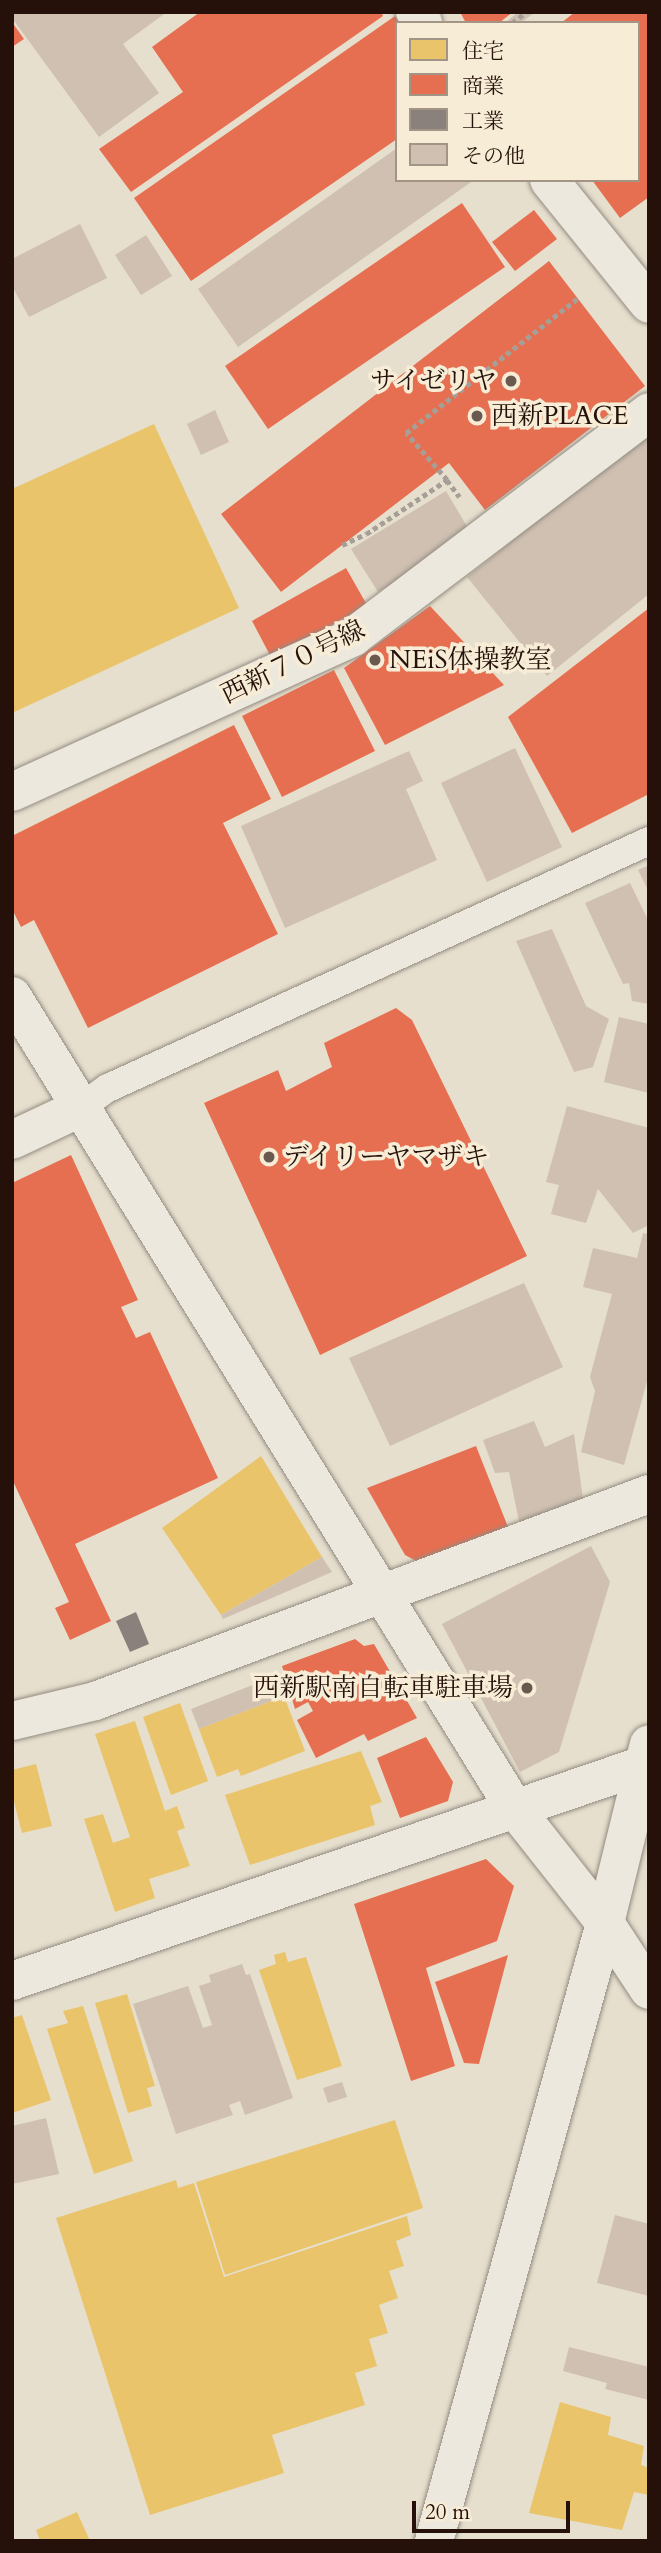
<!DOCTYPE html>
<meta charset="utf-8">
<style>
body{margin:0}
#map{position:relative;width:661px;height:2553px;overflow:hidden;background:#e7dfcd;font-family:Cardo,"Noto Serif JP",serif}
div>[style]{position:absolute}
.homes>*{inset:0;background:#e9c46a}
.shops>*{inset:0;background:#e76f51}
.industry>*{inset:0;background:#8a817c}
.building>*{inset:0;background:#cfc0b1}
.path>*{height:4.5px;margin-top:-2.25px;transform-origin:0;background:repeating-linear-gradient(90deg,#a59f98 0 5px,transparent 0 8.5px)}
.roads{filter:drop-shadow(0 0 2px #928b81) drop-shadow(0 0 2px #928b81)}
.lane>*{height:28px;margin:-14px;padding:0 14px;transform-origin:14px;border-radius:14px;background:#ece8de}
.street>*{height:38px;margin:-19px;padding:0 19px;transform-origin:19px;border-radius:19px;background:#ece8de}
.secondary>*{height:38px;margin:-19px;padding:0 19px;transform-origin:19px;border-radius:19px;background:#ece8de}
.dots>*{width:19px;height:19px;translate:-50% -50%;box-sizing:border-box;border:4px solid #f7edd7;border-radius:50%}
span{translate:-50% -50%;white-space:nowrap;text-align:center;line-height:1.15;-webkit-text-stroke:7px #f7edd7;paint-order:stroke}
.poi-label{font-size:26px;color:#251109}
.right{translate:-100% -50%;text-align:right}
.left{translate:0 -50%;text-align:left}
.street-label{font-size:26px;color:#251109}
.frame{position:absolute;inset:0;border:14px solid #251109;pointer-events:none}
.legend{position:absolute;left:395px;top:21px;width:245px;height:161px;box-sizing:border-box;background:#f7edd7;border:2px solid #a39585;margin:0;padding:9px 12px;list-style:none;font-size:21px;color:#251109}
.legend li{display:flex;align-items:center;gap:14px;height:35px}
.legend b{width:35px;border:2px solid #a39585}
.scale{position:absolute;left:412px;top:2501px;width:158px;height:32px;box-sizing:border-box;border:4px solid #251109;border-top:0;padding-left:9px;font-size:21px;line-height:24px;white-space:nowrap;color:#251109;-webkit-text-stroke:5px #f7edd7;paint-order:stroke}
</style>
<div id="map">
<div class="homes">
<div style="clip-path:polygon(154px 424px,239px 608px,12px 713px,12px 489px)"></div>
<div style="clip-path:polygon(261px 1456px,322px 1557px,221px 1615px,162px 1528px)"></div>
<div style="clip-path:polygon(284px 1696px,305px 1751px,241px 1776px,238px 1769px,217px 1777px,199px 1729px)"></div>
<div style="clip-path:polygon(180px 1703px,208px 1781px,171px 1795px,143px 1717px)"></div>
<div style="clip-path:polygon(135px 1721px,165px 1811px,177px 1806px,185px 1828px,177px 1831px,190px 1866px,149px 1879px,155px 1898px,115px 1912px,84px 1819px,103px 1814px,113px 1843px,130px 1837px,95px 1734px)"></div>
<div style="clip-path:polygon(361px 1751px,382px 1802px,370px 1806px,375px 1825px,250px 1865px,225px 1795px)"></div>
<div style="clip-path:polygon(36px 1764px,52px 1826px,22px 1833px,12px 1794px,12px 1770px)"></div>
<div style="clip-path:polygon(285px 1952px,288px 1962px,306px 1957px,342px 2066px,297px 2080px,259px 1970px,276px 1964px,274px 1955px)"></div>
<div style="clip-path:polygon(127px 1994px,155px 2086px,147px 2088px,152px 2106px,128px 2113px,95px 2003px)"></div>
<div style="clip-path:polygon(83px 2006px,133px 2161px,94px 2174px,47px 2029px,68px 2023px,63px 2011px)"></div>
<div style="clip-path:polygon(22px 2015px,51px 2100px,12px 2113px,12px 2018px)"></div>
<div style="clip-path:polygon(395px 2120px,423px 2208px,225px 2275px,196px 2182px)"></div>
<div style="clip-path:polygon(176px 2180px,178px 2188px,194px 2183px,224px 2277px,407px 2216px,411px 2235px,396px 2241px,404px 2266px,389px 2271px,398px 2298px,379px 2305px,388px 2333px,369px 2339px,377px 2366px,355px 2373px,365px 2405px,272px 2435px,284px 2473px,150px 2515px,56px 2218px)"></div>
<div style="clip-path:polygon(560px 2402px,611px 2417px,608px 2435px,644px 2446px,641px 2465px,649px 2468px,649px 2495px,634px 2492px,622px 2530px,529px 2513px)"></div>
<div style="clip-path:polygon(77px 2512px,90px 2541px,40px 2541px,36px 2530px)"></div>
</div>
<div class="shops">
<div style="clip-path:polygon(200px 12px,381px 12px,383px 16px,131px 192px,99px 149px,183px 92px,152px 47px)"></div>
<div style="clip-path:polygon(460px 12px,513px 12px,499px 23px,466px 23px)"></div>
<div style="clip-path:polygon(575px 12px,649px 12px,649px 197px,620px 218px,592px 180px,638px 180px,638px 23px,561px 23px)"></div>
<div style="clip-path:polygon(395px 16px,400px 23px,397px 23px,397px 139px,191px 281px,134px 198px)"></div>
<div style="clip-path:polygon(12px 22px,24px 39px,12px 47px)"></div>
<div style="clip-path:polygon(462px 203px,505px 267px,268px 429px,225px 366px)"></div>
<div style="clip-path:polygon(534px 210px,557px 239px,515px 271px,492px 242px)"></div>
<div style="clip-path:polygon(549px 261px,645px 386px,485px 510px,449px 463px,281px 592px,221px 514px)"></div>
<div style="clip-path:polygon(346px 568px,367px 605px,272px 659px,252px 621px)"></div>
<div style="clip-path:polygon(430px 606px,504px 685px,385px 745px,344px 668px)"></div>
<div style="clip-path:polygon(649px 608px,649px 794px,572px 833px,508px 717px)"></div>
<div style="clip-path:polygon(334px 670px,375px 751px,282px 797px,242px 716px)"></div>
<div style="clip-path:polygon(234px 725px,271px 799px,223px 823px,278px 934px,88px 1028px,34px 920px,21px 927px,12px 909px,12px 836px)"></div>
<div style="clip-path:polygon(396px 1008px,412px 1020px,527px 1256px,320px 1355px,204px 1103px,278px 1070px,286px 1091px,332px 1067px,324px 1043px)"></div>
<div style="clip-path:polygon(71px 1155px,138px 1300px,121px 1307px,136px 1338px,150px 1332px,218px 1478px,75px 1544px,111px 1621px,70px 1640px,55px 1608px,69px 1602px,12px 1479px,12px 1183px)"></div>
<div style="clip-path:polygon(476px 1446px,508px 1527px,420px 1563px,405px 1555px,367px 1488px)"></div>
<div style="clip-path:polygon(355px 1639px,364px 1646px,374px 1644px,417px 1718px,368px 1741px,364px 1734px,316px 1758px,297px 1720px,313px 1711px,308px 1702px,295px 1709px,282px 1666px)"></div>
<div style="clip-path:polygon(426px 1737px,453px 1782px,448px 1801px,400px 1818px,377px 1758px)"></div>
<div style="clip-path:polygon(486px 1859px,514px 1886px,497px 1941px,426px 1968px,455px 2066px,411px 2081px,354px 1904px)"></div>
<div style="clip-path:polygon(508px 1955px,479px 2064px,464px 2063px,435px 1982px)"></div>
</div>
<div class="industry">
<div style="clip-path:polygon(136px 1612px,149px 1644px,130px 1652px,116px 1621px)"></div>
</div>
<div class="building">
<div style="clip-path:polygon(12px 12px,167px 12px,123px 44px,159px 93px,99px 137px,12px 18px)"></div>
<div style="clip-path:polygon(518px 12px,535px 12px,521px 23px,505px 23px)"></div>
<div style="clip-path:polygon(397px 148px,397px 180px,474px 180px,238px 347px,198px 289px)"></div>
<div style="clip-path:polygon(80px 224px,107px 278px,29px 317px,12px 286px,12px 259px)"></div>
<div style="clip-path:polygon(146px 235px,172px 276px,141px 295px,115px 255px)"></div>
<div style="clip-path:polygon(215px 410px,229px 442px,201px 455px,187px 424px)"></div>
<div style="clip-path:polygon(649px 431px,649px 594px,547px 676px,467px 577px)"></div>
<div style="clip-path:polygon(446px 491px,472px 535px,378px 592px,351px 549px)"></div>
<div style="clip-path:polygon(515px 748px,562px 847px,487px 882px,441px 783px)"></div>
<div style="clip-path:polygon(409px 751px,423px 781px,406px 789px,437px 860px,285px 928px,241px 826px)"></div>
<div style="clip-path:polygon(649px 865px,649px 892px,638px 870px)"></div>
<div style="clip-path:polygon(630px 883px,649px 922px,649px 1004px,632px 1001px,629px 983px,623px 984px,585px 903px)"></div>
<div style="clip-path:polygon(552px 929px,586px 1006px,609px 1019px,593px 1067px,574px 1072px,516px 941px)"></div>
<div style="clip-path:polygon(619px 1017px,649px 1024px,649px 1093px,604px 1082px)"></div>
<div style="clip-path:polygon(567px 1106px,649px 1128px,649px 1225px,633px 1233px,598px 1189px,586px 1223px,551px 1214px,559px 1185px,546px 1182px)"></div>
<div style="clip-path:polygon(643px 1233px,649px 1234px,649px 1374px,624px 1465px,581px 1452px,595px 1391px,590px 1377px,612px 1294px,583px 1287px,593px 1248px,637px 1258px)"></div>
<div style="clip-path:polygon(524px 1283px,563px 1367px,390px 1446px,349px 1358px)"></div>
<div style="clip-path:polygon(534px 1421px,545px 1447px,574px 1434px,583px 1499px,521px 1531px,509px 1472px,495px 1473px,483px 1440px)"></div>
<div style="clip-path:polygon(591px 1546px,610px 1582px,559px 1752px,520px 1772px,442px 1624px)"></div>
<div style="clip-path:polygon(322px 1557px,332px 1572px,223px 1619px,221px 1615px)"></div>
<div style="clip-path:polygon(276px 1676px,284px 1696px,199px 1729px,191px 1709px)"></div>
<div style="clip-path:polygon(242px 1964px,246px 1975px,250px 1974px,293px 2098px,245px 2115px,240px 2101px,229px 2105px,233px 2115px,176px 2134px,133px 2004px,188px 1986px,203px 2028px,212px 2025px,199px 1986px,211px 1982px,209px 1975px)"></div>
<div style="clip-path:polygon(342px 2082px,347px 2097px,328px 2103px,323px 2088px)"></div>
<div style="clip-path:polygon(46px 2118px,59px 2174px,12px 2184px,12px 2126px)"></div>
<div style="clip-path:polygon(615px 2215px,649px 2224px,649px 2296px,597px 2283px)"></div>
<div style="clip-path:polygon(569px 2347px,649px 2367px,649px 2400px,605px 2389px,607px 2383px,563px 2371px)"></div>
</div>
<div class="path">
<div style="left:512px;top:23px;width:18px;rotate:-38deg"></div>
<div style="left:447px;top:480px;width:62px;rotate:-131.1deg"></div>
<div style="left:406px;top:433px;width:219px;rotate:-38.1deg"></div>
<div style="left:342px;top:545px;width:26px;rotate:-25deg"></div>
<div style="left:366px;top:534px;width:97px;rotate:-33.7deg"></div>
<div style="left:447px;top:480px;width:21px;rotate:53deg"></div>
</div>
<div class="roads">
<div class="lane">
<div style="left:80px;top:1108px;width:34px;rotate:-36deg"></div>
<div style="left:108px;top:1088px;width:595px;rotate:-24.54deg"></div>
</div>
<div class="street">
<div style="left:415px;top:12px;width:14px;rotate:54deg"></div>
<div style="left:549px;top:180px;width:159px;rotate:51.1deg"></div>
<div style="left:12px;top:792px;width:375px;rotate:-24.4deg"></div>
<div style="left:353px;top:637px;width:372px;rotate:-37.2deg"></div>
<div style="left:12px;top:1140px;width:75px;rotate:-25.2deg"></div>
<div style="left:12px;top:1721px;width:85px;rotate:-13.5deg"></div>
<div style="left:95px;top:1701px;width:591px;rotate:-20.49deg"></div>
<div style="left:12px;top:1981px;width:673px;rotate:-18.89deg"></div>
</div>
<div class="secondary">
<div style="left:12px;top:996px;width:956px;rotate:58.26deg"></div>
<div style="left:515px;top:1809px;width:145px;rotate:51.7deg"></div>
<div style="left:605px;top:1923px;width:80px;rotate:56.7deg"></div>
<div style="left:434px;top:2541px;width:641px;rotate:-74.53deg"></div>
<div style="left:605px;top:1923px;width:184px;rotate:-76.2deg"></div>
</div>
</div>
<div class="dots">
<div style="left:511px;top:381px;background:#69594e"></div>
<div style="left:477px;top:416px;background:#69594e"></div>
<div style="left:375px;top:660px;background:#69594e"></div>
<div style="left:269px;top:1157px;background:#69594e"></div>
<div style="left:527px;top:1688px;background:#69594e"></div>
</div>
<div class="poi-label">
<span class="right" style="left:497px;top:381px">サイゼリヤ</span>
<span class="left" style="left:491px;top:416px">西新PLACE</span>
<span class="left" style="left:389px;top:660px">NEiS体操教室</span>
<span class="left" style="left:283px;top:1157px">デイリーヤマザキ</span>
<span class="right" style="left:513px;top:1688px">西新駅南自転車駐車場</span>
</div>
<div class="street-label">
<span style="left:293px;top:662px;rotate:-26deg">西新７０号線</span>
</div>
<div class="frame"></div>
<ul class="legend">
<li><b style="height:19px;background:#e9c46a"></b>住宅</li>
<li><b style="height:19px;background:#e76f51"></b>商業</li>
<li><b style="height:19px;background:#8a817c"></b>工業</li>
<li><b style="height:19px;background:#cfc0b1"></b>その他</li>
</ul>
<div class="scale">20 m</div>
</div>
